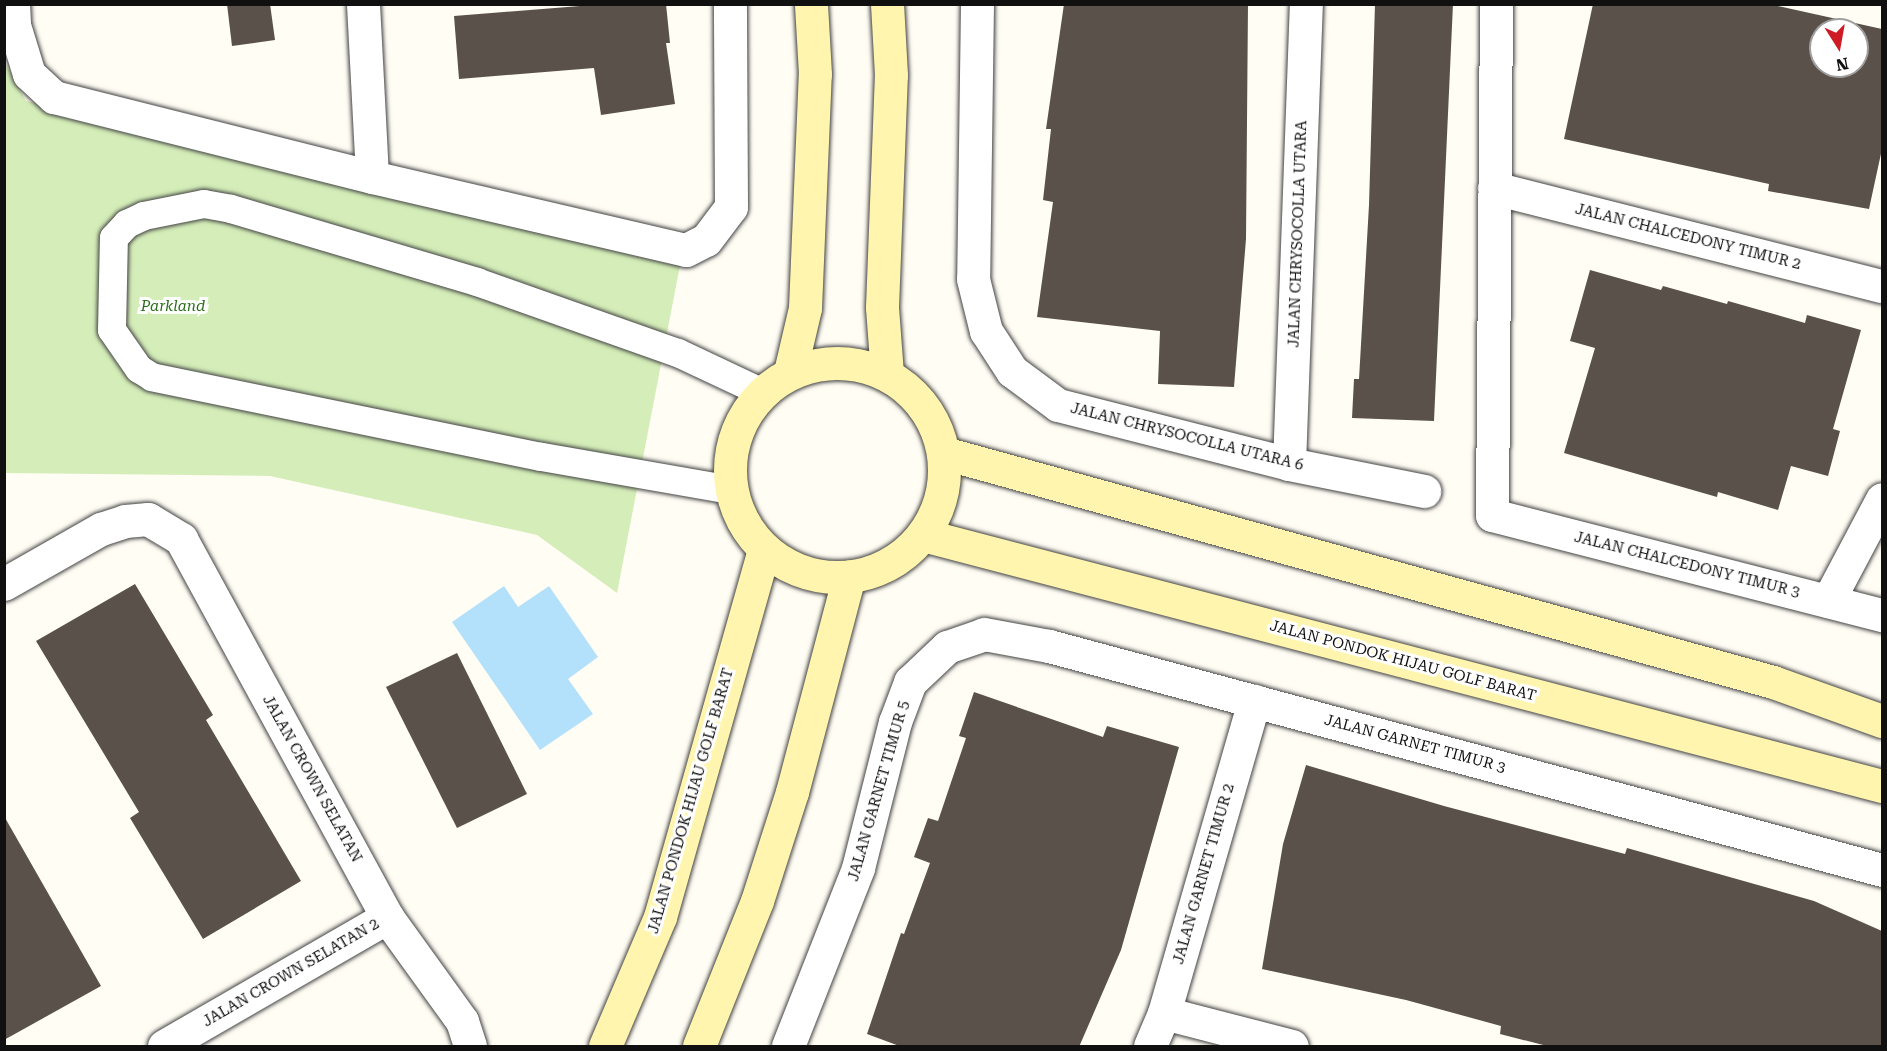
<!DOCTYPE html>
<style>
body{margin:0}
#map{position:relative;width:1887px;height:1051px;overflow:hidden;background:#fffdf4;font-family:"Roboto Serif",serif}
div>[style]{position:absolute}
.green>*{inset:0;background:#d5eeb9}
.water>*{inset:0;background:#b3e1fb}
.building>*{inset:0;background:#5a514b}
.roads{filter:drop-shadow(0 0 2px #434343) drop-shadow(0 0 2px #434343)}
.lane>*{height:28px;margin:-14px;padding:0 14px;transform-origin:14px;border-radius:14px;background:#fff}
.street>*{height:33px;margin:-16.5px;padding:0 16.5px;transform-origin:16.5px;border-radius:16.5px;background:#fff}
.secondary>*{height:33px;margin:-16.5px;padding:0 16.5px;transform-origin:16.5px;border-radius:16.5px;background:#fff5af}
.secondary>.ring{margin:-16.5px;padding:0;box-sizing:content-box;background:none;border:33px solid #fff5af;border-radius:50%}
span{translate:-50% -50%;white-space:nowrap;text-align:center;line-height:1.15;-webkit-text-stroke:6px #fff;paint-order:stroke}
.street-label{font-size:15px;color:#101010}
.park-label{font-size:15px;color:#2c6f1a;font-style:italic}
.frame{position:absolute;inset:0;border:6px solid #101010;pointer-events:none}
.north{position:absolute;left:1809px;top:18px;width:60px;height:60px;box-sizing:border-box;background:#fff;border:2px solid #9f9f9f;border-radius:50%;rotate:169deg;font-size:16px;font-weight:700;line-height:24px;text-align:center;color:#101010}
.north::after{content:'';display:block;margin:auto;width:21px;height:27px;background:#ce1b25;clip-path:polygon(50% 0,100% 100%,50% 72%,0 100%)}
</style>
<div id="map">
<div class="green">
<div style="clip-path:polygon(4px 61px,26px 101px,682px 255px,617px 593px,537px 535px,270px 476px,5px 473px)"></div>
</div>
<div class="water">
<div style="clip-path:polygon(504px 586px,518px 607px,549px 586px,598px 657px,568px 679px,593px 714px,540px 750px,452px 622px)"></div>
</div>
<div class="building">
<div style="clip-path:polygon(227px 4px,270px 4px,275px 40px,232px 46px)"></div>
<div style="clip-path:polygon(605px 4px,666px 4px,670px 43px,666px 43px,675px 104px,601px 115px,594px 68px,459px 79px,454px 16px)"></div>
<div style="clip-path:polygon(1064px 4px,1248px 4px,1246px 239px,1234px 387px,1158px 384px,1160px 331px,1037px 317px,1053px 202px,1043px 200px,1051px 129px,1046px 129px)"></div>
<div style="clip-path:polygon(1375px 4px,1453px 4px,1434px 421px,1352px 418px,1354px 379px,1359px 379px,1369px 205px)"></div>
<div style="clip-path:polygon(evenodd,1593px 4px,1769px 4px,1882px 29px,1882px 149px,1869px 209px,1768px 191px,1769px 184px,1564px 139px,1593px 4px,1821px 30px,1857px 30px,1857px 66px,1821px 66px,1821px 30px)"></div>
<div style="clip-path:polygon(1590px 270px,1661px 290px,1663px 286px,1727px 304px,1728px 301px,1805px 323px,1807px 315px,1861px 330px,1833px 429px,1840px 431px,1828px 476px,1791px 466px,1778px 510px,1718px 492px,1717px 497px,1564px 453px,1595px 348px,1570px 341px)"></div>
<div style="clip-path:polygon(135px 584px,213px 715px,206px 720px,301px 881px,203px 939px,130px 818px,139px 812px,36px 641px)"></div>
<div style="clip-path:polygon(457px 653px,527px 794px,457px 828px,386px 687px)"></div>
<div style="clip-path:polygon(974px 692px,1103px 737px,1107px 726px,1179px 747px,1121px 950px,1079px 1047px,902px 1047px,867px 1034px,901px 933px,904px 934px,930px 863px,914px 857px,928px 818px,938px 821px,966px 738px,959px 736px)"></div>
<div style="clip-path:polygon(1306px 765px,1444px 806px,1625px 854px,1627px 848px,1814px 901px,1882px 931px,1882px 1047px,1551px 1047px,1500px 1034px,1501px 1026px,1406px 1000px,1262px 969px,1283px 844px)"></div>
<div style="clip-path:polygon(4px 816px,101px 986px,4px 1040px)"></div>
</div>
<div class="roads">
<div class="lane">
<div style="left:731px;top:490px;width:193px;rotate:-170.1deg"></div>
<div style="left:541px;top:457px;width:397px;rotate:-168.4deg"></div>
<div style="left:152px;top:377px;width:15px;rotate:-148deg"></div>
<div style="left:139px;top:369px;width:47px;rotate:-124.7deg"></div>
<div style="left:112px;top:330px;width:92px;rotate:-88.8deg"></div>
<div style="left:114px;top:238px;width:19px;rotate:-47deg"></div>
<div style="left:127px;top:224px;width:19px;rotate:-25deg"></div>
<div style="left:144px;top:216px;width:61px;rotate:-11.3deg"></div>
<div style="left:204px;top:204px;width:27px;rotate:10deg"></div>
<div style="left:231px;top:209px;width:257px;rotate:16.5deg"></div>
<div style="left:477px;top:282px;width:213px;rotate:19.5deg"></div>
<div style="left:678px;top:353px;width:92px;rotate:25.2deg"></div>
</div>
<div class="street">
<div style="left:13px;top:4px;width:21px;rotate:87deg"></div>
<div style="left:14px;top:25px;width:51px;rotate:73deg"></div>
<div style="left:29px;top:74px;width:34px;rotate:43deg"></div>
<div style="left:54px;top:97px;width:328px;rotate:14.1deg"></div>
<div style="left:372px;top:177px;width:322px;rotate:13.1deg"></div>
<div style="left:686px;top:250px;width:22px;rotate:-27deg"></div>
<div style="left:706px;top:240px;width:41px;rotate:-52.9deg"></div>
<div style="left:731px;top:207px;width:203px;rotate:-90.3deg"></div>
<div style="left:363px;top:4px;width:173px;rotate:87deg"></div>
<div style="left:977px;top:4px;width:275px;rotate:90.8deg"></div>
<div style="left:973px;top:279px;width:54px;rotate:76deg"></div>
<div style="left:986px;top:331px;width:48px;rotate:57deg"></div>
<div style="left:1012px;top:371px;width:57px;rotate:36.5deg"></div>
<div style="left:1058px;top:405px;width:238px;rotate:14.3deg"></div>
<div style="left:1289px;top:464px;width:138px;rotate:11.3deg"></div>
<div style="left:1496px;top:4px;width:511px;rotate:90.45deg"></div>
<div style="left:1492px;top:515px;width:403px;rotate:14.4deg"></div>
<div style="left:1494px;top:188px;width:400px;rotate:14.2deg"></div>
<div style="left:1289px;top:464px;width:460px;rotate:-87.9deg"></div>
<div style="left:4px;top:584px;width:112px;rotate:-29.6deg"></div>
<div style="left:101px;top:529px;width:25px;rotate:-18deg"></div>
<div style="left:125px;top:521px;width:23px;rotate:-5deg"></div>
<div style="left:148px;top:519px;width:39px;rotate:31deg"></div>
<div style="left:181px;top:539px;width:430px;rotate:61.4deg"></div>
<div style="left:387px;top:917px;width:128px;rotate:54.2deg"></div>
<div style="left:462px;top:1021px;width:26px;rotate:72deg"></div>
<div style="left:1828px;top:601px;width:115px;rotate:-62.1deg"></div>
<div style="left:1164px;top:1013px;width:132px;rotate:14.5deg"></div>
<div style="left:164px;top:1046px;width:258px;rotate:-30deg"></div>
<div style="left:788px;top:1046px;width:191px;rotate:-68.5deg"></div>
<div style="left:858px;top:868px;width:151px;rotate:-75.8deg"></div>
<div style="left:895px;top:722px;width:43px;rotate:-69.4deg"></div>
<div style="left:910px;top:682px;width:51px;rotate:-43.4deg"></div>
<div style="left:947px;top:647px;width:39px;rotate:-19deg"></div>
<div style="left:984px;top:634px;width:66px;rotate:10.5deg"></div>
<div style="left:1049px;top:646px;width:863px;rotate:15.05deg"></div>
<div style="left:1150px;top:1046px;width:36px;rotate:-67deg"></div>
<div style="left:1164px;top:1013px;width:325px;rotate:-73.9deg"></div>
</div>
<div class="secondary">
<div class="ring" style="left:730px;top:363px;width:181px;height:181px"></div>
<div style="left:790px;top:372px;width:66px;rotate:-76.8deg"></div>
<div style="left:805px;top:308px;width:234px;rotate:-87.6deg"></div>
<div style="left:815px;top:74px;width:70px;rotate:-93.3deg"></div>
<div style="left:887px;top:374px;width:67px;rotate:-94.3deg"></div>
<div style="left:882px;top:307px;width:232px;rotate:-87.8deg"></div>
<div style="left:891px;top:75px;width:71px;rotate:-93.2deg"></div>
<div style="left:944px;top:453px;width:860px;rotate:15.44deg"></div>
<div style="left:1773px;top:682px;width:116px;rotate:19.7deg"></div>
<div style="left:923px;top:535px;width:991px;rotate:14.67deg"></div>
<div style="left:605px;top:1046px;width:140px;rotate:-66.9deg"></div>
<div style="left:660px;top:917px;width:381px;rotate:-74.2deg"></div>
<div style="left:699px;top:1046px;width:156px;rotate:-68.2deg"></div>
<div style="left:757px;top:901px;width:114px;rotate:-72.2deg"></div>
<div style="left:792px;top:792px;width:223px;rotate:-75.2deg"></div>
</div>
</div>
<div class="street-label">
<span style="left:1298px;top:234px;rotate:-88deg">JALAN CHRYSOCOLLA UTARA</span>
<span style="left:1688px;top:237px;rotate:14deg">JALAN CHALCEDONY TIMUR 2</span>
<span style="left:1187px;top:437px;rotate:14deg">JALAN CHRYSOCOLLA UTARA 6</span>
<span style="left:1687px;top:565px;rotate:14deg">JALAN CHALCEDONY TIMUR 3</span>
<span style="left:1403px;top:661px;rotate:15deg">JALAN PONDOK HIJAU GOLF BARAT</span>
<span style="left:1415px;top:744px;rotate:15deg">JALAN GARNET TIMUR 3</span>
<span style="left:312px;top:779px;rotate:61deg">JALAN CROWN SELATAN</span>
<span style="left:879px;top:791px;rotate:-74deg">JALAN GARNET TIMUR 5</span>
<span style="left:691px;top:801px;rotate:-74deg">JALAN PONDOK HIJAU GOLF BARAT</span>
<span style="left:1204px;top:874px;rotate:-74deg">JALAN GARNET TIMUR 2</span>
<span style="left:291px;top:973px;rotate:-30deg">JALAN CROWN SELATAN 2</span>
</div>
<div class="park-label">
<span style="left:173px;top:307px">Parkland</span>
</div>
<div class="frame"></div>
<div class="north">N</div>
</div>
